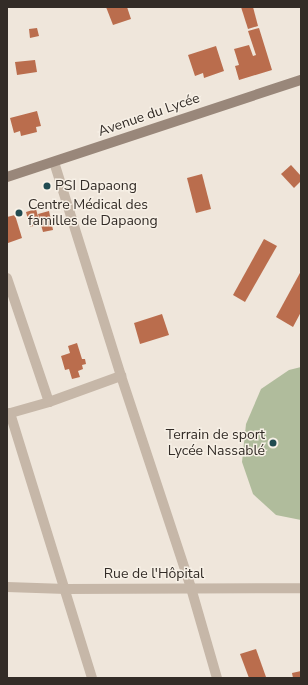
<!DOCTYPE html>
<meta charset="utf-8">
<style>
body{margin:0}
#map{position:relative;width:308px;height:685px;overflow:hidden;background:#efe6db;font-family:"Nunito Sans",sans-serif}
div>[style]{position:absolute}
.green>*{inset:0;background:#b0bc9c}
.building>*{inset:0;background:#ba6d4d}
.street>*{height:10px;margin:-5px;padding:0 5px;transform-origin:5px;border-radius:5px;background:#c6b7a8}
.secondary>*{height:10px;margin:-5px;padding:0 5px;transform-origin:5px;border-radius:5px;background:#99877a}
.dots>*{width:11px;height:11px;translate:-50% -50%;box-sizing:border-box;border:2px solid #f7f0e6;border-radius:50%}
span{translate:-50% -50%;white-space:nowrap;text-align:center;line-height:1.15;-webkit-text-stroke:3px #f7f0e6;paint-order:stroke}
.street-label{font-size:14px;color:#332c27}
.poi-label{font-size:14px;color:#332c27}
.left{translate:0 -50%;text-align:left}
.right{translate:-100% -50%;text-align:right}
.frame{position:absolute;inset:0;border:8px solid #332c27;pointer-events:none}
</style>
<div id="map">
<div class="green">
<div style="clip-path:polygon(301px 367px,301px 520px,276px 515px,253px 494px,242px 462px,246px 424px,261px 389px,289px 370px)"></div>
</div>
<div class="building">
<div style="clip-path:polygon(106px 7px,127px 7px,131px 19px,113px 25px)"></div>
<div style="clip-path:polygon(241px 7px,253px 7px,258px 26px,248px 29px)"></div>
<div style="clip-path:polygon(37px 28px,39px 36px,30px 38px,29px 29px)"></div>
<div style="clip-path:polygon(259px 28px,272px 70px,239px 80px,235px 66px,239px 65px,234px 49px,249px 45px,253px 56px,256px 55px,248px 31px)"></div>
<div style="clip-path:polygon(216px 46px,224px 71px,204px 78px,203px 73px,195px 76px,188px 55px)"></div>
<div style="clip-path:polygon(35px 60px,37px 72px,17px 75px,15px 62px)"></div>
<div style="clip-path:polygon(37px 111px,41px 126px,36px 127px,37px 132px,21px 136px,20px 131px,14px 133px,10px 118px)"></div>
<div style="clip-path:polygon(291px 165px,301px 176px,301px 181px,294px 188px,281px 174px)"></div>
<div style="clip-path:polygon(202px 174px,211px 209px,196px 213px,187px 178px)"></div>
<div style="clip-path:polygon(36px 209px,40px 224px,30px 227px,26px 212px)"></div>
<div style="clip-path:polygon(49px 211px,53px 230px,43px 232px,38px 214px)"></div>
<div style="clip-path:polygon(15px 215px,22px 238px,8px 243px,7px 217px)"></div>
<div style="clip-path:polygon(264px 239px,277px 246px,245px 302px,233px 295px)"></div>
<div style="clip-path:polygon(301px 271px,301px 312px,293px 327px,276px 317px)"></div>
<div style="clip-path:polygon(162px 314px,169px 335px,140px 344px,134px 323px)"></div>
<div style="clip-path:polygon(77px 343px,82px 359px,85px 359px,86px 364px,82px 365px,83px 369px,78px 371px,80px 377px,72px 379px,69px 369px,65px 370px,61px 356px,70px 353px,68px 346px)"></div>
<div style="clip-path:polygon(256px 649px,266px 677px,263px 678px,249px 678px,240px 654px)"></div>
<div style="clip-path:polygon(301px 671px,301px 678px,293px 678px,292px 673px)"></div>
</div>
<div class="street">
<div style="left:54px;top:162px;width:224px;rotate:72.6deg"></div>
<div style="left:121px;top:376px;width:223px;rotate:71.7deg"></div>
<div style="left:191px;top:588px;width:94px;rotate:73.9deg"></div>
<div style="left:7px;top:278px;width:131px;rotate:71.3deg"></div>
<div style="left:10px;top:413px;width:277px;rotate:72.8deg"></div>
<div style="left:7px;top:414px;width:44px;rotate:-15.9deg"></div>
<div style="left:49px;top:402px;width:77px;rotate:-19.9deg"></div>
<div style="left:7px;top:587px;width:59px;rotate:1.9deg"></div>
<div style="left:66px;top:589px;width:235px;rotate:-0.2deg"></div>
</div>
<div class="secondary">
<div style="left:7px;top:177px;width:310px;rotate:-18.3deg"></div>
</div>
<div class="dots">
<div style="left:47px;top:186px;background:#214b51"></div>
<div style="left:19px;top:213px;background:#214b51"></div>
<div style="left:273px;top:443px;background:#214b51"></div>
</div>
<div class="street-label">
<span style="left:149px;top:115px;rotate:-19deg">Avenue du Lycée</span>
<span style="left:154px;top:574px">Rue de l'Hôpital</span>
</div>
<div class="poi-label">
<span class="left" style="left:55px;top:186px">PSI Dapaong</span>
<span class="left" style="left:28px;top:213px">Centre Médical des<br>familles de Dapaong</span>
<span class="right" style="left:265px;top:443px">Terrain de sport<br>Lycée Nassablé</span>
</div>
<div class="frame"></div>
</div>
